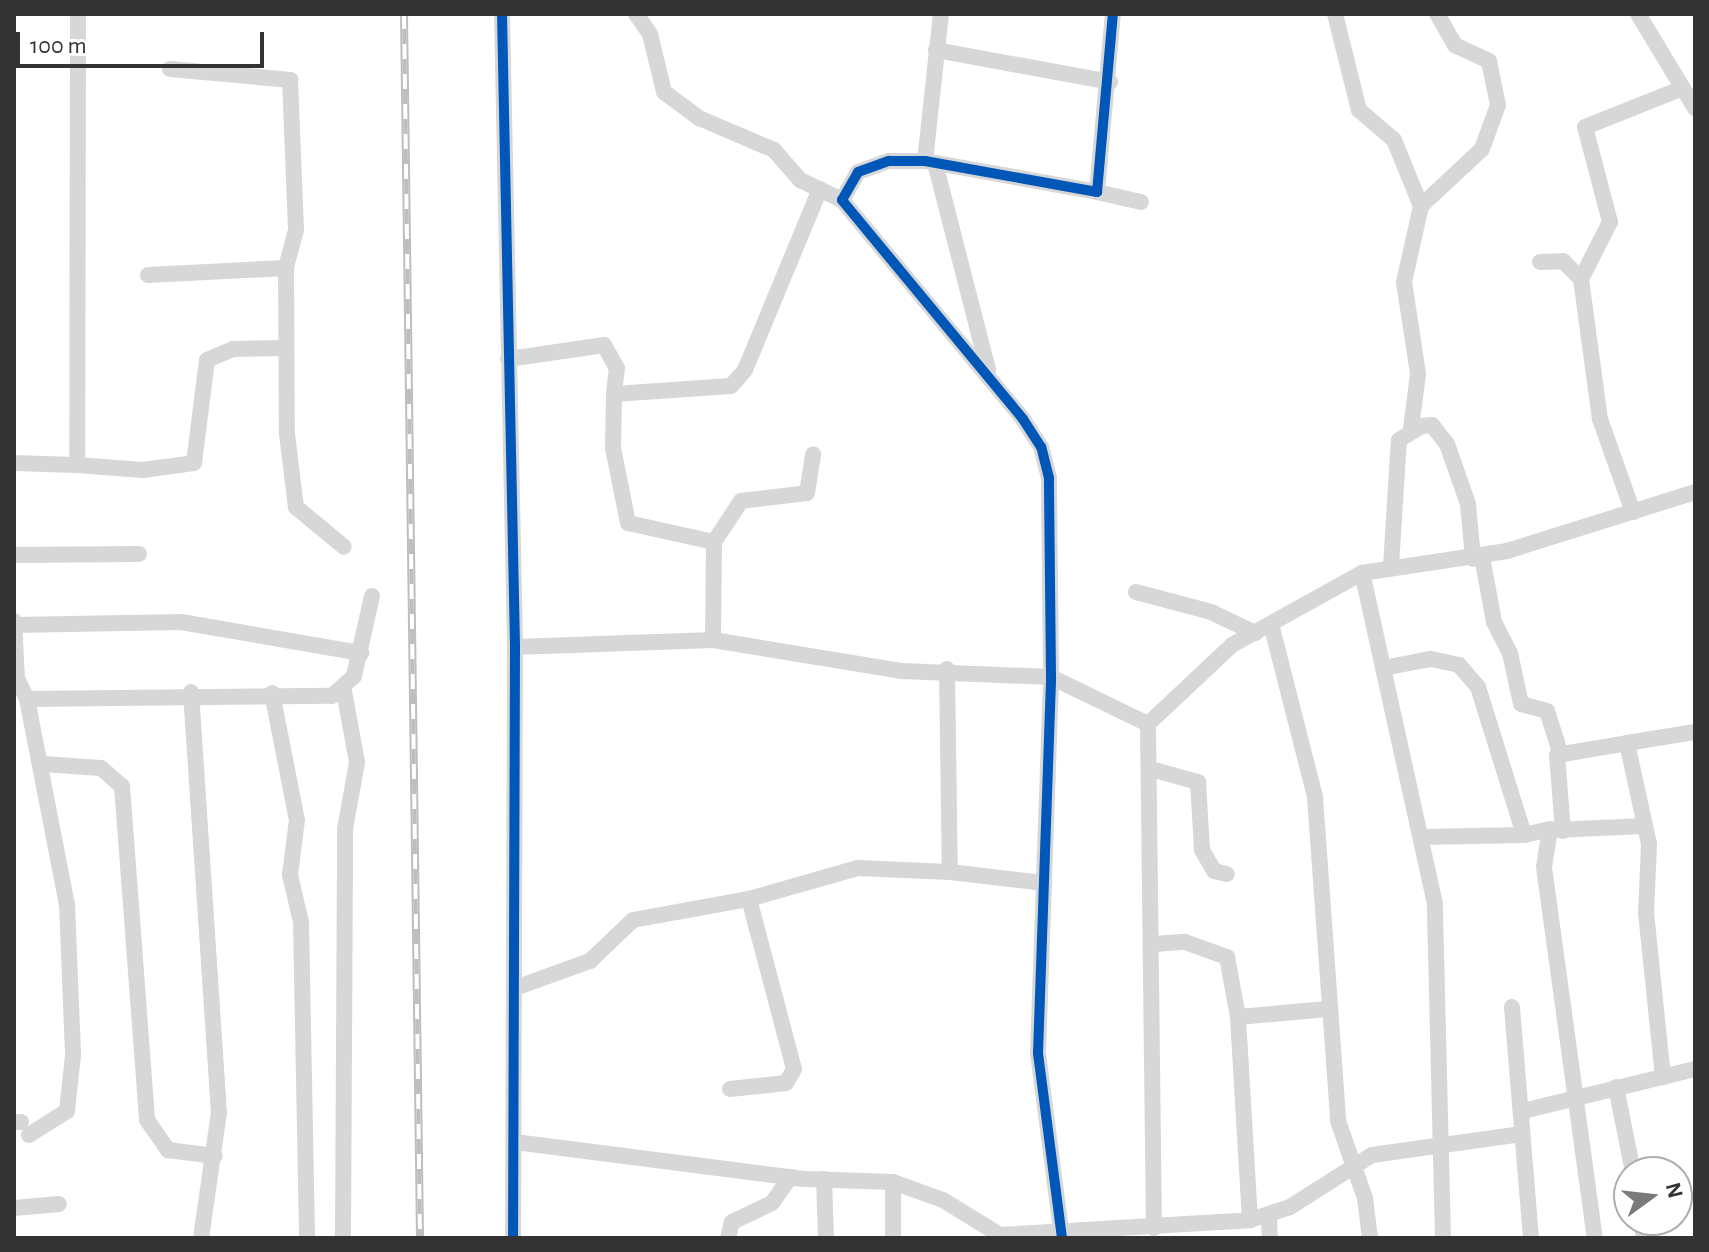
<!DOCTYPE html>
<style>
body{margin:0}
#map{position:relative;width:1709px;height:1252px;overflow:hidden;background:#fff;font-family:"Alegreya Sans",sans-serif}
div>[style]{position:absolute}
.street>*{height:16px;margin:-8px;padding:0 8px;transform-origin:8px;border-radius:8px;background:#d7d7d7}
.rail>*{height:8px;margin-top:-4px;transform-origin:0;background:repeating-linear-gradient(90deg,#fff 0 15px,#bebebe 0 30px);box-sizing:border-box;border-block:2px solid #bebebe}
.cycleway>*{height:10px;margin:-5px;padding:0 5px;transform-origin:5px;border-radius:5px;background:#0057b8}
span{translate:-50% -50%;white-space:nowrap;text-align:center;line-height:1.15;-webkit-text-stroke:8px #fff;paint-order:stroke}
.frame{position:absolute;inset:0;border:16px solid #333;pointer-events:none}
.north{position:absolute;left:1613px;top:1156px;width:80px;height:80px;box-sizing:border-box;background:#fff;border:2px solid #adadad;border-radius:50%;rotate:75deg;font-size:22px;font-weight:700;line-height:32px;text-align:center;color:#333}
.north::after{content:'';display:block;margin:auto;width:28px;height:36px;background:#7a7a7a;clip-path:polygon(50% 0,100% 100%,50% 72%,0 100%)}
.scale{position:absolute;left:16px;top:32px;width:248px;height:36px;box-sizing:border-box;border:4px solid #333;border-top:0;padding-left:10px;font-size:24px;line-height:28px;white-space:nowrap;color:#333;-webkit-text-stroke:6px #fff;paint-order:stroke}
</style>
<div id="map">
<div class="street">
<div style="left:78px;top:14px;width:451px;rotate:90.1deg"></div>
<div style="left:77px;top:465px;width:66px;rotate:4.3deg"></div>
<div style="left:143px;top:470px;width:51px;rotate:-7.8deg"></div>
<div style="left:194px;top:463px;width:104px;rotate:-82.8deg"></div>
<div style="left:207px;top:360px;width:28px;rotate:-23deg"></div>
<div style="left:233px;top:349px;width:53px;rotate:-1.1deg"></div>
<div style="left:502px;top:14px;width:633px;rotate:88.82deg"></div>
<div style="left:515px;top:647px;width:591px;rotate:90.19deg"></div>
<div style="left:636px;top:14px;width:24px;rotate:55deg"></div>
<div style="left:650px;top:34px;width:60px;rotate:76.4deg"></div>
<div style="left:664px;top:92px;width:44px;rotate:36.6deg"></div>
<div style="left:699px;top:118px;width:82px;rotate:23.1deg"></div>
<div style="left:774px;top:150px;width:40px;rotate:49deg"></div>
<div style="left:800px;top:180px;width:47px;rotate:25.5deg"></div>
<div style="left:1335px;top:14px;width:99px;rotate:76deg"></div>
<div style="left:1359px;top:110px;width:46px;rotate:40.6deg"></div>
<div style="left:1394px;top:140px;width:71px;rotate:67.8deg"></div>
<div style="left:1421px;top:206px;width:78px;rotate:102.6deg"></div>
<div style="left:1404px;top:282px;width:93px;rotate:81.3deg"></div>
<div style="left:1418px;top:374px;width:55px;rotate:97.3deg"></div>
<div style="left:1638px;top:14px;width:110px;rotate:58.8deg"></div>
<div style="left:936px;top:50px;width:177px;rotate:10.4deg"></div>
<div style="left:170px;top:69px;width:121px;rotate:5.2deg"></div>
<div style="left:290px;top:80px;width:150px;rotate:87.7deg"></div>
<div style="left:296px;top:230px;width:39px;rotate:105deg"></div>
<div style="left:925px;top:161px;width:148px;rotate:-83.8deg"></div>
<div style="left:935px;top:163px;width:214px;rotate:75.6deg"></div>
<div style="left:1097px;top:192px;width:45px;rotate:12.8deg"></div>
<div style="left:1421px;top:206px;width:83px;rotate:-43.1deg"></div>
<div style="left:1482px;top:149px;width:47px;rotate:-70deg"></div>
<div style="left:1498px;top:105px;width:45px;rotate:-101.6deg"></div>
<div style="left:1489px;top:61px;width:38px;rotate:-155deg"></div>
<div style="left:1455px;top:45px;width:36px;rotate:-120deg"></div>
<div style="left:1540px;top:262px;width:23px;rotate:-2deg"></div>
<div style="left:1563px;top:261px;width:25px;rotate:45deg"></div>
<div style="left:1581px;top:279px;width:141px;rotate:82.3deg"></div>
<div style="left:1600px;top:419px;width:99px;rotate:70.5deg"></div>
<div style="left:148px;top:275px;width:138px;rotate:-2.9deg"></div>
<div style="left:286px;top:268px;width:166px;rotate:89.7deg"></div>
<div style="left:287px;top:434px;width:74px;rotate:83deg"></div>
<div style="left:296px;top:507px;width:62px;rotate:39.8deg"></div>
<div style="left:1581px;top:279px;width:64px;rotate:-63deg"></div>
<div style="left:1610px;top:222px;width:98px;rotate:-104.7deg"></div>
<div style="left:1585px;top:127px;width:105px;rotate:-21.7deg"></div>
<div style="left:508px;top:359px;width:97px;rotate:-8.3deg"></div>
<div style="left:604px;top:345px;width:26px;rotate:61deg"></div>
<div style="left:617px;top:368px;width:26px;rotate:97deg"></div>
<div style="left:614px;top:394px;width:117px;rotate:-3.9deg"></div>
<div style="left:731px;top:386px;width:21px;rotate:-49deg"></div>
<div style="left:745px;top:370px;width:196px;rotate:-67.5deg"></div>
<div style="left:14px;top:463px;width:63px;rotate:1.8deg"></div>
<div style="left:714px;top:542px;width:49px;rotate:-56.6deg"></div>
<div style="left:741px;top:501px;width:66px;rotate:-6.9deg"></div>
<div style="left:807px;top:493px;width:39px;rotate:-81deg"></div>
<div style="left:14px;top:555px;width:125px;rotate:-0.5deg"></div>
<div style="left:1482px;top:557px;width:66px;rotate:79.5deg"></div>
<div style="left:1494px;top:622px;width:35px;rotate:63deg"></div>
<div style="left:1510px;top:653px;width:52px;rotate:77.8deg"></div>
<div style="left:1521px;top:704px;width:27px;rotate:15deg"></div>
<div style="left:1547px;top:711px;width:43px;rotate:72.4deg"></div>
<div style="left:1391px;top:566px;width:126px;rotate:-86.4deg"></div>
<div style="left:1399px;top:440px;width:26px;rotate:-32deg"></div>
<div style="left:1421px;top:426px;width:11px;rotate:-5deg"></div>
<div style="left:1432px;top:425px;width:24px;rotate:52deg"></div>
<div style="left:1447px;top:444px;width:64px;rotate:70.7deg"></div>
<div style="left:1468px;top:504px;width:55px;rotate:84.8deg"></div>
<div style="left:1136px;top:592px;width:78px;rotate:14.9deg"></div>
<div style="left:1211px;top:612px;width:49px;rotate:25.5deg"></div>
<div style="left:14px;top:621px;width:57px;rotate:87deg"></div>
<div style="left:17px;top:678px;width:23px;rotate:65deg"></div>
<div style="left:27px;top:699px;width:305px;rotate:-0.6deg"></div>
<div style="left:332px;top:696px;width:30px;rotate:-42deg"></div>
<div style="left:354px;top:676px;width:82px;rotate:-77.3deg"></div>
<div style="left:1271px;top:624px;width:179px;rotate:75.7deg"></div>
<div style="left:1315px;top:797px;width:325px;rotate:85.9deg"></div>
<div style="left:1338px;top:1121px;width:82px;rotate:70.7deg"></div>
<div style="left:1365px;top:1198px;width:40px;rotate:82.9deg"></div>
<div style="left:14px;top:625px;width:167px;rotate:-1deg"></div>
<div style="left:181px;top:622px;width:183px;rotate:9.8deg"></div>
<div style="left:713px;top:640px;width:192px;rotate:9.3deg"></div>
<div style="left:902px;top:671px;width:149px;rotate:2.3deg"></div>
<div style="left:1051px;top:677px;width:108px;rotate:25.9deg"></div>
<div style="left:1148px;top:724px;width:504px;rotate:89.32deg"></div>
<div style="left:515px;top:647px;width:198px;rotate:-2deg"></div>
<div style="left:713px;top:640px;width:98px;rotate:-89.4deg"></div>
<div style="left:714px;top:542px;width:88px;rotate:-167.5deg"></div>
<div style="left:628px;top:523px;width:76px;rotate:-101.3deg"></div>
<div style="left:613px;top:448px;width:54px;rotate:-88.9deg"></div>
<div style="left:1383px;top:668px;width:49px;rotate:-10.6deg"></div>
<div style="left:1431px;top:659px;width:29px;rotate:12deg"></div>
<div style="left:1459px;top:665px;width:29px;rotate:49deg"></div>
<div style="left:1478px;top:687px;width:155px;rotate:72.7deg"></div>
<div style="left:1524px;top:835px;width:27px;rotate:-13deg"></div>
<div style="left:1550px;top:829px;width:38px;rotate:99deg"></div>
<div style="left:1544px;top:867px;width:374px;rotate:82.2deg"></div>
<div style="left:947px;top:669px;width:203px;rotate:89.2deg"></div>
<div style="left:950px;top:872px;width:95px;rotate:6.7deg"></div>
<div style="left:191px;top:692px;width:421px;rotate:86.2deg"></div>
<div style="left:219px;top:1112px;width:127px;rotate:98.1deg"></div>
<div style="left:272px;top:693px;width:129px;rotate:78.9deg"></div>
<div style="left:297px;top:820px;width:55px;rotate:97.3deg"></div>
<div style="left:290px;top:875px;width:48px;rotate:76.8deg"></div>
<div style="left:301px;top:922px;width:316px;rotate:88.9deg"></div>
<div style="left:27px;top:699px;width:209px;rotate:79deg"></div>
<div style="left:67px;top:904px;width:151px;rotate:87.7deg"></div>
<div style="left:73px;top:1055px;width:56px;rotate:96.1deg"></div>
<div style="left:67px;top:1111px;width:45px;rotate:147.7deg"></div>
<div style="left:1148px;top:724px;width:115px;rotate:-43.2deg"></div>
<div style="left:1232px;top:645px;width:149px;rotate:-29deg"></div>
<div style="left:43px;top:764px;width:58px;rotate:3.9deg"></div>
<div style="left:101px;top:768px;width:28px;rotate:41deg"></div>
<div style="left:122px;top:786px;width:335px;rotate:85.7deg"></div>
<div style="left:147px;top:1120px;width:37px;rotate:55deg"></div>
<div style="left:168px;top:1150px;width:47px;rotate:7.3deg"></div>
<div style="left:1151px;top:769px;width:49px;rotate:15.5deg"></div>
<div style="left:1198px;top:782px;width:68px;rotate:86.6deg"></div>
<div style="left:1202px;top:850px;width:24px;rotate:60deg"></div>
<div style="left:1214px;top:871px;width:13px;rotate:13deg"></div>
<div style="left:1555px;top:830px;width:89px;rotate:-2.6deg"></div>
<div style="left:1563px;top:831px;width:76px;rotate:-94.5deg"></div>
<div style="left:1557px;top:755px;width:71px;rotate:-9.7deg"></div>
<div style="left:1421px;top:837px;width:103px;rotate:-1.1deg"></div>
<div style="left:1154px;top:944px;width:31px;rotate:-4deg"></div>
<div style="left:1185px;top:942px;width:45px;rotate:19.7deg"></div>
<div style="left:1227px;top:957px;width:61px;rotate:79.6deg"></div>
<div style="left:518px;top:987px;width:77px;rotate:-19.9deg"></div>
<div style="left:590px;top:961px;width:59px;rotate:-43.6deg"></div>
<div style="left:633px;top:920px;width:118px;rotate:-10.3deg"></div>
<div style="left:749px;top:899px;width:113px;rotate:-15.9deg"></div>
<div style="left:858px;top:868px;width:92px;rotate:2.5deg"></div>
<div style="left:1512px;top:1007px;width:232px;rotate:85.3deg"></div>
<div style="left:1663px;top:1077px;width:165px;rotate:-95.9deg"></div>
<div style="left:1646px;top:913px;width:69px;rotate:-87.5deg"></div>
<div style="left:1649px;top:844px;width:103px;rotate:-102.3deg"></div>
<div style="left:1627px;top:743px;width:69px;rotate:-9.2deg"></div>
<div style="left:1616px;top:1087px;width:87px;rotate:78.7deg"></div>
<div style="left:730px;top:1089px;width:56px;rotate:-6.1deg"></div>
<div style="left:786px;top:1083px;width:16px;rotate:-60deg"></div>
<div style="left:794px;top:1069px;width:176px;rotate:-104.8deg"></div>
<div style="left:1523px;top:1111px;width:177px;rotate:-13.7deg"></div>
<div style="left:14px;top:1122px;width:7px"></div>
<div style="left:515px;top:1142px;width:291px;rotate:7.3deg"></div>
<div style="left:804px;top:1179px;width:89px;rotate:1.9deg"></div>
<div style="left:893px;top:1182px;width:53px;rotate:19.8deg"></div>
<div style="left:943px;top:1200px;width:67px;rotate:31.6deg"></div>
<div style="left:1000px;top:1235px;width:250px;rotate:-3.4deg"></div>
<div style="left:1250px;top:1220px;width:42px;rotate:-18deg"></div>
<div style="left:1290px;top:1207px;width:97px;rotate:-32.4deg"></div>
<div style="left:1372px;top:1155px;width:151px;rotate:-8deg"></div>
<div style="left:824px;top:1179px;width:59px;rotate:88.1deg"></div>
<div style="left:14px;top:1208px;width:45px;rotate:-5.1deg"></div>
<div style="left:1269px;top:1215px;width:23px;rotate:88deg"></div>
<div style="left:1250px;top:1220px;width:203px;rotate:-93.4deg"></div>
<div style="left:1238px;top:1017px;width:90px;rotate:-5.1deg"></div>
<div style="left:1641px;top:1220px;width:18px;rotate:81deg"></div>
<div style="left:343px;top:1238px;width:409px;rotate:-89.7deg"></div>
<div style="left:345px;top:829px;width:68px;rotate:-79.8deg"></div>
<div style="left:357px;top:762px;width:72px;rotate:-100.4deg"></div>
<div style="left:728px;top:1238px;width:16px;rotate:-76deg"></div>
<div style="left:732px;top:1222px;width:44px;rotate:-25.4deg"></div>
<div style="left:772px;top:1203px;width:32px;rotate:-55deg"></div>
<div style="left:893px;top:1238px;width:56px;rotate:-90deg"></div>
<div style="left:1062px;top:1238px;width:187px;rotate:-97.4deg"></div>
<div style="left:1038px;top:1053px;width:376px;rotate:-88deg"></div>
<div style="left:1051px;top:677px;width:199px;rotate:-90.6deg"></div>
<div style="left:1049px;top:478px;width:32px;rotate:-104deg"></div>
<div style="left:1041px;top:447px;width:33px;rotate:-123deg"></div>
<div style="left:1023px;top:419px;width:284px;rotate:-129.6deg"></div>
<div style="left:842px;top:200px;width:32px;rotate:-60deg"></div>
<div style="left:858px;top:172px;width:33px;rotate:-20deg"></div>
<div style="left:889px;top:161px;width:36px"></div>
<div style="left:925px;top:161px;width:175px;rotate:10.2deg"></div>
<div style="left:1097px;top:192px;width:179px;rotate:-84.9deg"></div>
<div style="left:1443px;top:1238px;width:334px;rotate:-91.4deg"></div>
<div style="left:1435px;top:904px;width:339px;rotate:-102.4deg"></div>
<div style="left:1362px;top:573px;width:147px;rotate:-8.6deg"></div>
<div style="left:1507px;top:551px;width:197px;rotate:-17.4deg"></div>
</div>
<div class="rail">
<div style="left:404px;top:14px;width:1224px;rotate:89.25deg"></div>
</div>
<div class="cycleway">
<div style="left:502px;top:14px;width:633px;rotate:88.82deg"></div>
<div style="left:515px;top:647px;width:591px;rotate:90.19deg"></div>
<div style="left:1062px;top:1238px;width:187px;rotate:-97.4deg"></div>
<div style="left:1038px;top:1053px;width:376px;rotate:-88deg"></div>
<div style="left:1051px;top:677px;width:199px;rotate:-90.6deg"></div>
<div style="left:1049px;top:478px;width:32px;rotate:-104deg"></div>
<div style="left:1041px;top:447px;width:33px;rotate:-123deg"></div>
<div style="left:1023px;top:419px;width:284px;rotate:-129.6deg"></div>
<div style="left:842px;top:200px;width:32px;rotate:-60deg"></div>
<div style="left:858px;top:172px;width:33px;rotate:-20deg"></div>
<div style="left:889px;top:161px;width:36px"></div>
<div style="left:925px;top:161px;width:175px;rotate:10.2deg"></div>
<div style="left:1097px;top:192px;width:179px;rotate:-84.9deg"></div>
</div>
<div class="frame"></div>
<div class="north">N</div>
<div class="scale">100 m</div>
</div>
